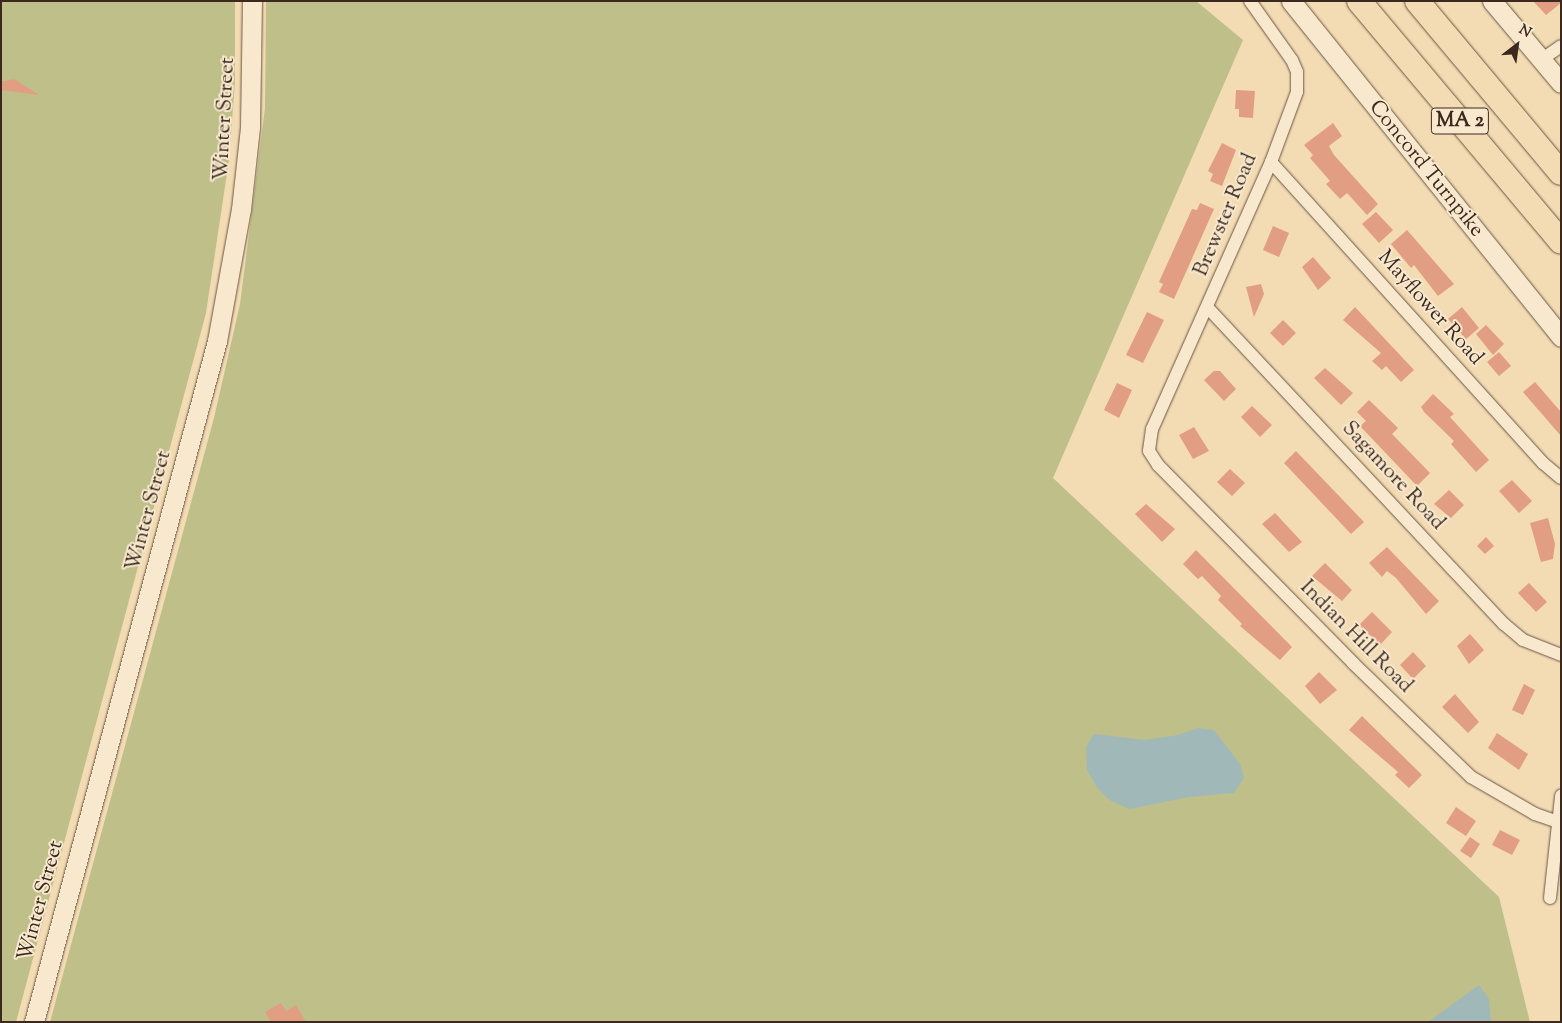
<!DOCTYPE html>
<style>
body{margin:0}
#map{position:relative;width:1562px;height:1023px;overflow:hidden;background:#f3dbb3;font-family:"Sorts Mill Goudy",serif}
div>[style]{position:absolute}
.green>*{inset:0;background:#bfbf8a}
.water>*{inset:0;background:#a0b8b8}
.building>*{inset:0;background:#e29e82}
.roads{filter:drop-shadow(0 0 1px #695644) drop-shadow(0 0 1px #695644)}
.minor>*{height:12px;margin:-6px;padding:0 6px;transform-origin:6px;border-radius:6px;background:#f7e8ce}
.secondary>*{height:19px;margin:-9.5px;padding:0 9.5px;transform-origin:9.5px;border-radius:9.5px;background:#f7e8ce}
.motorway>*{height:24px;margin:-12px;padding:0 12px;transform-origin:12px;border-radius:12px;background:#f3dbb3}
span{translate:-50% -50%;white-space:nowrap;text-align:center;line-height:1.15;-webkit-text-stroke:4px #f7e8ce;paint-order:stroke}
.shield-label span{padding:1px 4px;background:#f7e8ce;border:1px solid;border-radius:4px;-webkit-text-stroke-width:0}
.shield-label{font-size:20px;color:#3b291f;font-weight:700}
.street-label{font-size:21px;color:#3b291f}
.frame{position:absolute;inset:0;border:2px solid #3b291f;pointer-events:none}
.north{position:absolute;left:1492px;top:20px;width:50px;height:50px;-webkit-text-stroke:4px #f7e8ce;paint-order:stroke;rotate:30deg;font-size:14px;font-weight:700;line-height:20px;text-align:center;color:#3b291f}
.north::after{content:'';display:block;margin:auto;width:18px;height:22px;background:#3b291f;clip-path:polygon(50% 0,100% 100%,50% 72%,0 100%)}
</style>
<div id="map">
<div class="green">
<div style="clip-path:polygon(1px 1px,235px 1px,235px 82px,229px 160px,206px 313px,16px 1022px,1px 1022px)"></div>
<div style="clip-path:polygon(266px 1px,1196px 1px,1243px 40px,1053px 478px,1499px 897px,1530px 1022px,50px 1022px,214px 418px,240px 304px,265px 108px)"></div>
</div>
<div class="water">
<div style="clip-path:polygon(1198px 728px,1214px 730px,1240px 764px,1244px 778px,1234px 793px,1189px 797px,1130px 809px,1111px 801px,1098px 789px,1087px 770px,1086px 747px,1094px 734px,1145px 740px,1178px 735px)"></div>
<div style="clip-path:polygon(1479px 985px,1489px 999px,1491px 1022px,1428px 1022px)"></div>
</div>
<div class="building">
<div style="clip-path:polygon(1533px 1px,1561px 1px,1561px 3px,1546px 15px)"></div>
<div style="clip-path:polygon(14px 79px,39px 95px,1px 90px,1px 82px)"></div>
<div style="clip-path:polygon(1236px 90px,1255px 91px,1253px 118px,1239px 117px,1239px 109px,1235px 109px)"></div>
<div style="clip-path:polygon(1333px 123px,1342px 136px,1329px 146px,1334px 155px,1378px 204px,1367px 215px,1347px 193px,1340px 199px,1326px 184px,1330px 181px,1310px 158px,1313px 155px,1304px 145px)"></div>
<div style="clip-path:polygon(1222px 143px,1236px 150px,1222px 186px,1210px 181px,1213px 174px,1208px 171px)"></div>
<div style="clip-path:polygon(1200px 203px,1214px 209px,1174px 299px,1159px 292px,1163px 284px,1159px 282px,1192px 209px,1197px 210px)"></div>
<div style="clip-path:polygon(1376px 212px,1393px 230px,1379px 243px,1362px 224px)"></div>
<div style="clip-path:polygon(1273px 226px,1289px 233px,1279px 257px,1263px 250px)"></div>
<div style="clip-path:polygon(1407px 230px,1454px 284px,1438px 296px,1414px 265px,1411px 268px,1391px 244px)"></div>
<div style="clip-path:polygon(1313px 257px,1331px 278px,1318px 290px,1302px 267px)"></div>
<div style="clip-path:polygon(1261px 284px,1264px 294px,1254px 317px,1246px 287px)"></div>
<div style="clip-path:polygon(1355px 307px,1414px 370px,1401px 382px,1386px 366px,1382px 370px,1372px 361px,1381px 353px,1343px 320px)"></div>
<div style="clip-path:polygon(1462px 307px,1479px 328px,1466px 339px,1448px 319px)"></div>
<div style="clip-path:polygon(1147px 312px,1164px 320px,1143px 363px,1126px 355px)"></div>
<div style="clip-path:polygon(1283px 320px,1296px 333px,1283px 346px,1270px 333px)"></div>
<div style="clip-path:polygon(1486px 325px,1504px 344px,1493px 355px,1476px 334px)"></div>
<div style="clip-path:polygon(1499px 352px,1511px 366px,1499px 376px,1487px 362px)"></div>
<div style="clip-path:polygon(1325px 368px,1353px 393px,1341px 405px,1314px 378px)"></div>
<div style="clip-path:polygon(1214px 371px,1220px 371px,1236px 389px,1224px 401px,1204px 380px)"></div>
<div style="clip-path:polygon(1535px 382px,1561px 412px,1561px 436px,1523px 392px)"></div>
<div style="clip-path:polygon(1117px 383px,1132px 390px,1119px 418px,1104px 410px)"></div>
<div style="clip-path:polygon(1433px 394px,1454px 414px,1450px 417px,1489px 460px,1476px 472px,1451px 444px,1454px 441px,1424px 412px,1421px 407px)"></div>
<div style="clip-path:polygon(1369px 400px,1398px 428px,1392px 434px,1430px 473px,1417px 486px,1360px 426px,1366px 421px,1357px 412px)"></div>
<div style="clip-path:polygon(1252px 406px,1272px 425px,1260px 437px,1241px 417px)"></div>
<div style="clip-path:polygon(1194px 427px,1209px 451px,1193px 459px,1179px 435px)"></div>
<div style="clip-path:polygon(1296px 451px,1364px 522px,1351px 534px,1284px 463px)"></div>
<div style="clip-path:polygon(1230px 469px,1245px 483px,1232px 496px,1217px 482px)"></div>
<div style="clip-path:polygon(1512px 480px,1532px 501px,1519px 513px,1499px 491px)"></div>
<div style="clip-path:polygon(1449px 490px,1464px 505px,1451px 518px,1434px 504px)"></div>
<div style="clip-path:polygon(1146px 504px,1175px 529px,1162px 542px,1135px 514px)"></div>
<div style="clip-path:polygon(1275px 513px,1302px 542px,1289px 552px,1262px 524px)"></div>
<div style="clip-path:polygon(1548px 518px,1555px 544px,1553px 559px,1541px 562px,1530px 523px)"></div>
<div style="clip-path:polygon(1486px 537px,1494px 546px,1485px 554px,1477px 546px)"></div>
<div style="clip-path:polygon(1387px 547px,1439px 601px,1426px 614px,1396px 578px,1387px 571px,1382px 577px,1369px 563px)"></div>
<div style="clip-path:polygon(1196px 550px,1292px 647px,1280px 660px,1240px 626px,1242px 624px,1218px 600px,1221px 596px,1202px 576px,1198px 579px,1183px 564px)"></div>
<div style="clip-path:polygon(1325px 563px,1352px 590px,1342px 601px,1312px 576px)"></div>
<div style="clip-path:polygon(1529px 583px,1547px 602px,1536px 612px,1518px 593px)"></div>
<div style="clip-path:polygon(1372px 612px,1392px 632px,1380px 645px,1359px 625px)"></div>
<div style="clip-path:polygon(1470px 634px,1484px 650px,1469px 664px,1457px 646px)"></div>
<div style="clip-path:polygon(1413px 652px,1426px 666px,1413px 679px,1400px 665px)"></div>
<div style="clip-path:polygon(1319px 672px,1337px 690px,1320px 704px,1305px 686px)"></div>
<div style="clip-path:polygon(1524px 684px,1535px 690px,1523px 715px,1512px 710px)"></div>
<div style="clip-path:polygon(1455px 694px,1479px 722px,1468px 733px,1442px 707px)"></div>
<div style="clip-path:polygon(1362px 716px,1422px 775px,1409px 788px,1395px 775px,1398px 772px,1349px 730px)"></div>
<div style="clip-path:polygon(1497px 733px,1528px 754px,1519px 770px,1488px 748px)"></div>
<div style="clip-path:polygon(1456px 807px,1476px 821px,1466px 836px,1446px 823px)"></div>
<div style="clip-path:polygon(1500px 830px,1520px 840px,1512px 855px,1492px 845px)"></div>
<div style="clip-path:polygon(1470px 837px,1480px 844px,1471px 858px,1460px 851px)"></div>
<div style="clip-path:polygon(281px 1003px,286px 1011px,296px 1005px,306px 1022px,268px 1022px,270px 1020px,265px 1012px)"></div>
</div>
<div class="roads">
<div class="minor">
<div style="left:1250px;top:1px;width:72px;rotate:54.6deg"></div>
<div style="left:1292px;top:60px;width:13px;rotate:67deg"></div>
<div style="left:1297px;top:72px;width:20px;rotate:90deg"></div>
<div style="left:1297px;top:92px;width:75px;rotate:110.4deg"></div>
<div style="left:1271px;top:162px;width:292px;rotate:114deg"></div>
<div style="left:1152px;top:429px;width:22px;rotate:98deg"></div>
<div style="left:1149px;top:451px;width:17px;rotate:57deg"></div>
<div style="left:1158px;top:465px;width:278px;rotate:45.4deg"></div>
<div style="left:1353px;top:663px;width:164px;rotate:44deg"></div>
<div style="left:1471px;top:777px;width:74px;rotate:30deg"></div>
<div style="left:1535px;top:814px;width:24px;rotate:19deg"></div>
<div style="left:1541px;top:60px;width:24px;rotate:-35deg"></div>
<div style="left:1271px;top:162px;width:406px;rotate:47.9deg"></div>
<div style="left:1543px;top:463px;width:23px;rotate:40deg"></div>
<div style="left:1208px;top:308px;width:433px;rotate:46.9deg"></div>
<div style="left:1504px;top:624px;width:25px;rotate:40deg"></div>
<div style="left:1523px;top:640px;width:41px;rotate:21.5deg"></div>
<div style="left:1550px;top:898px;width:103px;rotate:-83.8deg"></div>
</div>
<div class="secondary">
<div style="left:1291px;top:1px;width:431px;rotate:51.2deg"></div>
<div style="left:1492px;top:1px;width:107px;rotate:49.9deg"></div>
<div style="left:34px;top:1022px;width:705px;rotate:-74.96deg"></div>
<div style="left:217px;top:341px;width:134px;rotate:-79.7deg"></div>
<div style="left:241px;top:209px;width:82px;rotate:-83.7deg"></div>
<div style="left:250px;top:127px;width:126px;rotate:-89.1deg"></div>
</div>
<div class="motorway">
<div style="left:1359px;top:1px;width:314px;rotate:50deg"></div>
<div style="left:1417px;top:1px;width:224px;rotate:50.1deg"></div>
</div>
</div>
<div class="shield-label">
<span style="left:1460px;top:121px">MA 2</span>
</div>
<div class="street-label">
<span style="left:225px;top:119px;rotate:-87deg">Winter Street</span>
<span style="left:1426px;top:169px;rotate:51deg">Concord Turnpike</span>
<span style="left:1226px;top:215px;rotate:-67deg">Brewster Road</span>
<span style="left:1430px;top:308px;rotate:48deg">Mayflower Road</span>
<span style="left:1393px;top:476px;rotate:47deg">Sagamore Road</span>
<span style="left:149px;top:511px;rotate:-75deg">Winter Street</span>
<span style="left:1356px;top:637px;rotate:45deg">Indian Hill Road</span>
<span style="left:41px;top:901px;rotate:-75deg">Winter Street</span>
</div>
<div class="frame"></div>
<div class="north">N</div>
</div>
